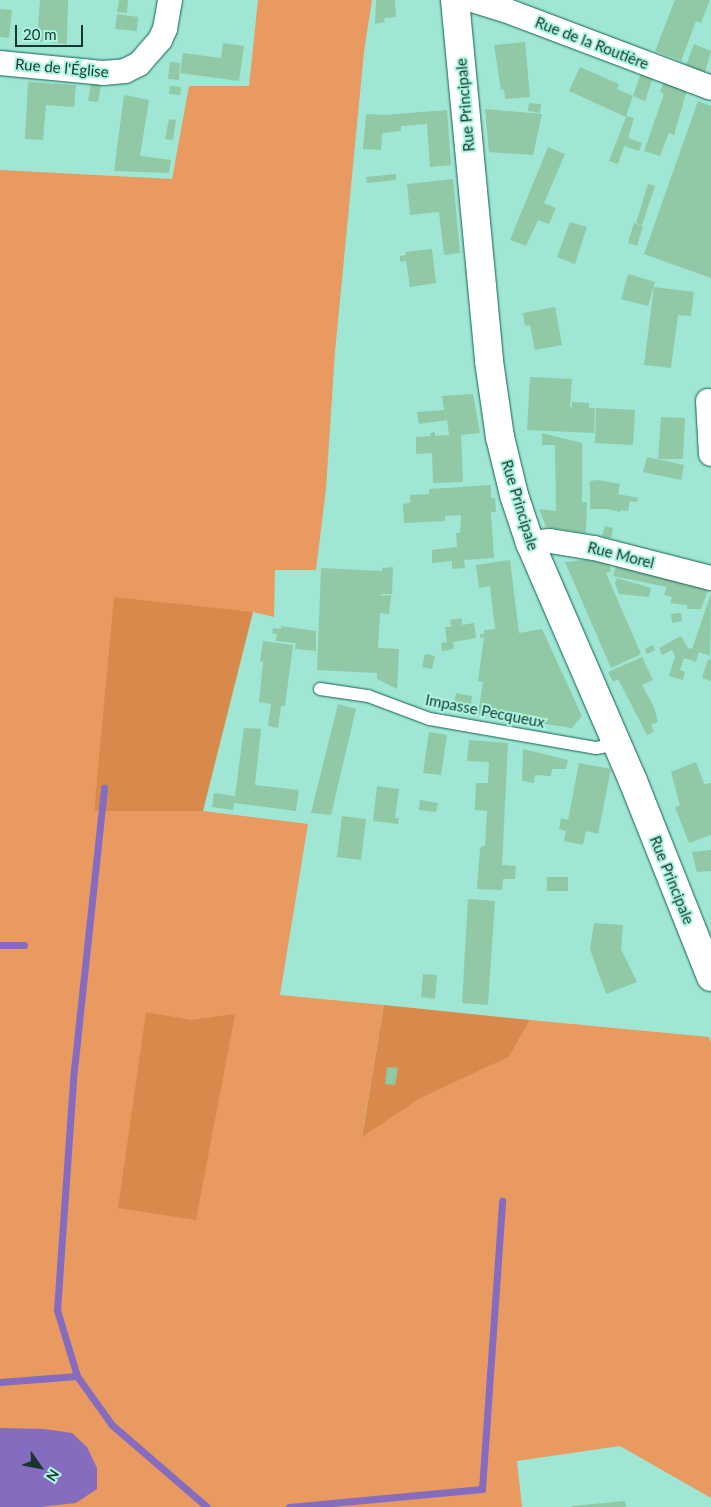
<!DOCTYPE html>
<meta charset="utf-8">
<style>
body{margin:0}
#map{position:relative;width:711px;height:1507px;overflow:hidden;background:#9fe7d4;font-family:Lato,sans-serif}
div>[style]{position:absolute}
.green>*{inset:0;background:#e89a61}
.forest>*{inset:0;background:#da894c}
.water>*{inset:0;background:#856cbf}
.stream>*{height:7px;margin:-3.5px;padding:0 3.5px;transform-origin:3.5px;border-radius:3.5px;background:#856cbf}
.building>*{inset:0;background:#91c8a5}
.roads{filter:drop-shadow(0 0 1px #136152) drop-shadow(0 0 1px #136152)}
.service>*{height:12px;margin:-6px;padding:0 6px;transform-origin:6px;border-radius:6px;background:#fff}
.minor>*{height:24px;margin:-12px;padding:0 12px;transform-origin:12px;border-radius:12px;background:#fff}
.tertiary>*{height:28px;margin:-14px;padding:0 14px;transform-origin:14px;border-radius:14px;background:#fff}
span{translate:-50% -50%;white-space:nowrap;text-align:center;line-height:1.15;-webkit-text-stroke:4px #acf5e1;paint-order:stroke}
.street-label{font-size:15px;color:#18362f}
.north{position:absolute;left:15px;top:1442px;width:50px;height:50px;-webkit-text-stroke:4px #acf5e1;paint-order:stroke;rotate:123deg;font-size:14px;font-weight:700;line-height:20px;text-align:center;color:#18362f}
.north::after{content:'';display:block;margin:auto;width:18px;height:22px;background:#18362f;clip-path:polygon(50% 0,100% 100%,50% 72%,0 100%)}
.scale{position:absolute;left:15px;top:25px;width:68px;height:22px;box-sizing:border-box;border:2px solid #18362f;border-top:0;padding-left:6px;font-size:15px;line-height:18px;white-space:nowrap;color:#18362f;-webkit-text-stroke:4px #acf5e1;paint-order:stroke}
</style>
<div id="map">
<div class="green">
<div style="clip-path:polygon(258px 0,372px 0,364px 52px,335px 352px,326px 489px,316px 570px,275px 570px,274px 617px,253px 612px,98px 773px,94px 810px,203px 811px,308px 824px,280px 995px,384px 1005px,362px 1136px,419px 1099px,509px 1057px,530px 1020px,709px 1037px,711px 1042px,711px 1498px,620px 1446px,517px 1461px,522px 1507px,0 1507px,0 170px,172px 179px,189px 86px,249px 86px)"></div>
</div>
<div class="forest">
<div style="clip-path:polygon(114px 597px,253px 612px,203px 811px,94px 811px)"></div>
<div style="clip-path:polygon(384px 1005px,530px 1020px,509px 1057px,419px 1099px,362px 1137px)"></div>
<div style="clip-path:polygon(146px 1012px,192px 1020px,235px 1014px,196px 1220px,118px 1208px)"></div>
</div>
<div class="water">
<div style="clip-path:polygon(0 1428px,44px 1429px,72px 1433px,87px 1447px,97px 1468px,97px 1489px,76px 1503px,41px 1507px,0 1507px)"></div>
</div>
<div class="stream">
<div style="left:0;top:945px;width:24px"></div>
<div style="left:77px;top:1376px;width:69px;rotate:-106.9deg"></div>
<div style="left:57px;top:1310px;width:232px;rotate:-86deg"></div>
<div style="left:73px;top:1079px;width:293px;rotate:-83.9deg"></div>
<div style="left:0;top:1382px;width:77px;rotate:-4.5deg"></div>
<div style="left:77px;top:1376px;width:60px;rotate:54.5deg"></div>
<div style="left:112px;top:1425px;width:125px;rotate:40.8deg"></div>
<div style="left:289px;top:1507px;width:194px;rotate:-5.3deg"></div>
<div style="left:482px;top:1489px;width:289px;rotate:-86deg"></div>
</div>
<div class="building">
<div style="clip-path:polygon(40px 0,68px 0,67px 44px,37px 41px)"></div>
<div style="clip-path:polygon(119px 0,128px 0,127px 13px,117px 12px)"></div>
<div style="clip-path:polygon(376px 0,395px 0,396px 17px,384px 18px,385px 22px,375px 24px)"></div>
<div style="clip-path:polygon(675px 0,710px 0,701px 23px,696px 21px,681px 61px,655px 51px)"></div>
<div style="clip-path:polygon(0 9px,12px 10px,9px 38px,0 37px)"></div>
<div style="clip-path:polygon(117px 14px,138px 17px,137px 31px,115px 29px)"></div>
<div style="clip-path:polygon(525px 42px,530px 97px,505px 99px,504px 89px,501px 90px,494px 45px)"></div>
<div style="clip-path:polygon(223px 43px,244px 46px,239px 81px,180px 73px,183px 53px,221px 58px)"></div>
<div style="clip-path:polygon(694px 44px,711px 51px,705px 73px,686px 65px)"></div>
<div style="clip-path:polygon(170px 62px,180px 63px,179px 80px,168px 79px)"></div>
<div style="clip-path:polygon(580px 67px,619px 84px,617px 89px,633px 96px,626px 116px,634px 118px,628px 138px,642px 143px,639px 151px,624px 146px,618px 164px,609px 161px,626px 117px,569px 91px)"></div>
<div style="clip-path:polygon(641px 73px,653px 77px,645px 101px,633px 96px)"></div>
<div style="clip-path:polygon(664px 81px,687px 90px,674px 135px,669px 133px,660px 156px,644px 151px,664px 94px,660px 92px)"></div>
<div style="clip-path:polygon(28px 82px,76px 85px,74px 107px,46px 105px,43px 140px,25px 139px)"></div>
<div style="clip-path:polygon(91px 84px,101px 85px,98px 102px,88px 101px)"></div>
<div style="clip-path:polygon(170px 86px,181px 87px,180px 95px,169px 94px)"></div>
<div style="clip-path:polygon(124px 95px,149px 100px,140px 156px,171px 160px,169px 173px,114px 171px)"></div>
<div style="clip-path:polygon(698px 101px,711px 106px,711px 278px,644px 254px)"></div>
<div style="clip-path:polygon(529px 103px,541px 104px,540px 113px,528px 111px)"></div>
<div style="clip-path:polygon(485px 109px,542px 114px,533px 155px,489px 152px)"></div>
<div style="clip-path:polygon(447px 110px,451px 165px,430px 167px,427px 124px,401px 126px,401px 131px,382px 133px,381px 150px,363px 149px,366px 114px,384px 115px)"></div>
<div style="clip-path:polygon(169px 119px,176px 120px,173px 140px,165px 139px)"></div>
<div style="clip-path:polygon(548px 147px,565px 154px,544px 203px,556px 208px,549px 224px,538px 220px,526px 246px,510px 240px)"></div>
<div style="clip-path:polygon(396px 174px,396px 180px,367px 183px,366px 177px)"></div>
<div style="clip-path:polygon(453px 179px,460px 253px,444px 255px,439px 212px,410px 215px,407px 184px)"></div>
<div style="clip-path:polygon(648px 184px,655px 186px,642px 225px,636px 223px)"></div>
<div style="clip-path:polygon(570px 222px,587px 227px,575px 264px,557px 257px)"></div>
<div style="clip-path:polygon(634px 223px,643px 226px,637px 246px,628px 243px)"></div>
<div style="clip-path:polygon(432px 249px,436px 283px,410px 287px,406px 261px,400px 262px,400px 256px,406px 255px,405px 252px)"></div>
<div style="clip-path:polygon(628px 274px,655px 282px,648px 306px,621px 299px)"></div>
<div style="clip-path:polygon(654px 287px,694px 292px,691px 316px,678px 315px,671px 368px,644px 365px)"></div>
<div style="clip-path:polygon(555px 307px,562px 345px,535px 350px,530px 325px,525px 326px,523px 313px)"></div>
<div style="clip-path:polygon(530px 377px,572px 379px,570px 407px,572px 407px,572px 402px,589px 403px,589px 408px,595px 408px,594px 433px,527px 430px)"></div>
<div style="clip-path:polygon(473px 394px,480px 433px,461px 435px,463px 482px,433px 483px,432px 453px,416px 454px,416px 437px,431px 436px,430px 433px,435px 432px,435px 436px,449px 435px,447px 420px,419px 424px,417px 412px,444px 410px,442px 396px)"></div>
<div style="clip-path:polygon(596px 408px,635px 410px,633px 445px,595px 443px)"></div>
<div style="clip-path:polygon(661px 417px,685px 418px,683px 459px,658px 459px)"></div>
<div style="clip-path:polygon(542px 433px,582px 443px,582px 502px,587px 502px,586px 533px,546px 527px,539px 509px,556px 511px,555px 445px,542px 445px)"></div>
<div style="clip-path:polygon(647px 457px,684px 465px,681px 480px,643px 472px)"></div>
<div style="clip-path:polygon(598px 480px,620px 484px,618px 494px,638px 498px,637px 502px,630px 501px,628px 511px,621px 510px,620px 512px,608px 509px,590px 509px,590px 481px)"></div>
<div style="clip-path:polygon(491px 485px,491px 498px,495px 498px,496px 512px,491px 512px,494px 558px,464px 560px,465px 568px,452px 569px,452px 561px,432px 563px,432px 550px,457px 547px,456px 533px,460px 533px,461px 515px,445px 516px,445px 521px,404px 523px,403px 504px,410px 503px,410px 495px,429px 494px,429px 489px)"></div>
<div style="clip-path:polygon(605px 526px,613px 528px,611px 538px,602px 536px)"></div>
<div style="clip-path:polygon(510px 560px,519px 633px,542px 629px,582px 716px,572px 728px,478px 714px,483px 682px,478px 681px,484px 637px,480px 638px,480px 634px,484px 634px,484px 630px,495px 629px,490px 586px,479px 588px,476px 565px)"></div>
<div style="clip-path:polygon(586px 560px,609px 564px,611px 571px,606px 573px,641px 654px,611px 668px,565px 562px)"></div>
<div style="clip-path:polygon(616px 566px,708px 590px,701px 609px,687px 609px,687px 605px,670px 603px,672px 597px,664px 595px,667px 587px,613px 576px)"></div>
<div style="clip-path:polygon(393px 567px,392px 594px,381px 594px,381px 596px,391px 595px,389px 614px,380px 613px,378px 648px,399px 649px,397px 689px,377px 679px,377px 673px,317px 670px,321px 568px,382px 571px,382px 568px)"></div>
<div style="clip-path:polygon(617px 578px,651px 588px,649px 597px,619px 594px,615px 583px)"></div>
<div style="clip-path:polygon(711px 594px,710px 656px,699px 652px,696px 662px,684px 658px,680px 670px,685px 672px,683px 680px,669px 676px,675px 656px,672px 650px,662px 655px,659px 648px,681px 636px,688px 648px,692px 649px)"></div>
<div style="clip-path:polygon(681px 613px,682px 621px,672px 623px,671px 614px)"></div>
<div style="clip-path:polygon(462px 618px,462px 625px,474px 623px,476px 638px,453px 642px,454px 649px,442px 651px,441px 643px,447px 642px,445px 627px,451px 627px,450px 620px)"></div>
<div style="clip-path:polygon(281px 626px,316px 631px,316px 651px,295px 649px,296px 643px,276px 641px,277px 634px,272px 633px,273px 628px,281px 629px)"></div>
<div style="clip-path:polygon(263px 641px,293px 645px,285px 706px,281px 706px,278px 728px,268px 726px,271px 704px,259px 702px,263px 662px,260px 661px)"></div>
<div style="clip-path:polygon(653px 645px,655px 650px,647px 654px,645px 649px)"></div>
<div style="clip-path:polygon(425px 654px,435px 656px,432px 669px,422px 667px)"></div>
<div style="clip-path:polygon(642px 657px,653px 680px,642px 685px,654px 707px,658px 722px,651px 725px,654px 732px,647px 735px,618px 679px,613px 682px,608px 672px)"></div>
<div style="clip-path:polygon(708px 659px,711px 660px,711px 681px,702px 678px)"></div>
<div style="clip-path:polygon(456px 693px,472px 696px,470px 713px,453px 710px)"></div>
<div style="clip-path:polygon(338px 704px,356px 709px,331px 815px,311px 813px)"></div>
<div style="clip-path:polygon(244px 728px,261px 729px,255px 785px,299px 790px,296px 811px,234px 803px,233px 810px,212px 807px,214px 793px,235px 796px)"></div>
<div style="clip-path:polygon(429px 732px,447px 735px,441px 775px,423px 773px)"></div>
<div style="clip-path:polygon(469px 740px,508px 743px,502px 865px,516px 866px,515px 879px,503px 879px,502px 890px,477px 889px,480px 850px,481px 846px,485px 846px,487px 811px,475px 810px,476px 783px,488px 783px,489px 762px,467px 761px)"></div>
<div style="clip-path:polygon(523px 749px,568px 760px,566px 769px,552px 769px,551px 776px,535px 775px,534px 783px,522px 781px)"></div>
<div style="clip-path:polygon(696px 762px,704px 784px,711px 783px,711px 835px,689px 843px,675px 807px,680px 805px,671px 772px)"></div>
<div style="clip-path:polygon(579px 763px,611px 769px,598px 834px,586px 831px,583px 845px,564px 841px,566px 831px,559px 829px,561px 818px,568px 820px)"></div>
<div style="clip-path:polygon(377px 786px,399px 789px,395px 818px,399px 818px,398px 824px,373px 821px)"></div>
<div style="clip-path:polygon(420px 800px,438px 803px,436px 812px,419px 810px)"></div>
<div style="clip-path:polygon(342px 816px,366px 819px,361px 860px,337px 857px)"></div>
<div style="clip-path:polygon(711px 850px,711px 871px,697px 872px,692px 852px)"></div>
<div style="clip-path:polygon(547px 877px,568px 877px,568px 891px,547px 891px)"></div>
<div style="clip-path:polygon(468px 899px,495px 901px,488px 1005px,462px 1003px)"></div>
<div style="clip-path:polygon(594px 923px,623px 925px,621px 949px,637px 982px,606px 994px,590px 949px)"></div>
<div style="clip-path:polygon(423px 974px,437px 975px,435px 999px,421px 997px)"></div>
<div style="clip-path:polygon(387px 1067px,398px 1068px,395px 1085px,385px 1084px)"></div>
<div style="clip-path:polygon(625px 1501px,626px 1507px,572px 1507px,572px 1506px)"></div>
</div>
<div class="roads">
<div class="service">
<div style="left:320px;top:689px;width:49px;rotate:8.3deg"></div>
<div style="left:368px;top:696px;width:66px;rotate:20.4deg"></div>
<div style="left:430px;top:719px;width:169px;rotate:9.9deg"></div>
<div style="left:596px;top:748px;width:21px;rotate:-11deg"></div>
</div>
<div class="minor">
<div style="left:472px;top:0;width:34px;rotate:17deg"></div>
<div style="left:505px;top:10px;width:220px;rotate:20.7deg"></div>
<div style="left:0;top:63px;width:103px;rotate:5.5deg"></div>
<div style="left:103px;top:73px;width:22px;rotate:-5deg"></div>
<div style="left:125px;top:71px;width:16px;rotate:-27deg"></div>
<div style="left:139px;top:64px;width:32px;rotate:-49deg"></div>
<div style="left:160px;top:40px;width:12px;rotate:-66deg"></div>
<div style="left:165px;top:29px;width:29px;rotate:-80deg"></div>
<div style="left:708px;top:401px;width:53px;rotate:86.8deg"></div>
<div style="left:530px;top:543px;width:20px;rotate:-6deg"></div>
<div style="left:550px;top:541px;width:45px;rotate:9deg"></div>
<div style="left:594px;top:548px;width:121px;rotate:14.4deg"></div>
</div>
<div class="tertiary">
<div style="left:455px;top:0;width:363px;rotate:84.6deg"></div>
<div style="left:489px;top:361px;width:77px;rotate:81.8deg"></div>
<div style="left:500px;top:437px;width:60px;rotate:76.4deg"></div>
<div style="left:514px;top:495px;width:51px;rotate:71.6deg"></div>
<div style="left:530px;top:543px;width:259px;rotate:66.6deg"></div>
<div style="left:633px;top:781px;width:211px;rotate:68.3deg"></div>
</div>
</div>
<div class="street-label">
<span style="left:592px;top:43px;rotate:21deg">Rue de la Routière</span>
<span style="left:62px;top:68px;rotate:5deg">Rue de l'Église</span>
<span style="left:465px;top:105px;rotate:-95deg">Rue Principale</span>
<span style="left:520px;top:505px;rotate:73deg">Rue Principale</span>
<span style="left:621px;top:555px;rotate:14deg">Rue Morel</span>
<span style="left:485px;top:711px;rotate:11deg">Impasse Pecqueux</span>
<span style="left:672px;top:880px;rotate:68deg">Rue Principale</span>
</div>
<div class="north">N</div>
<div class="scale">20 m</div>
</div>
